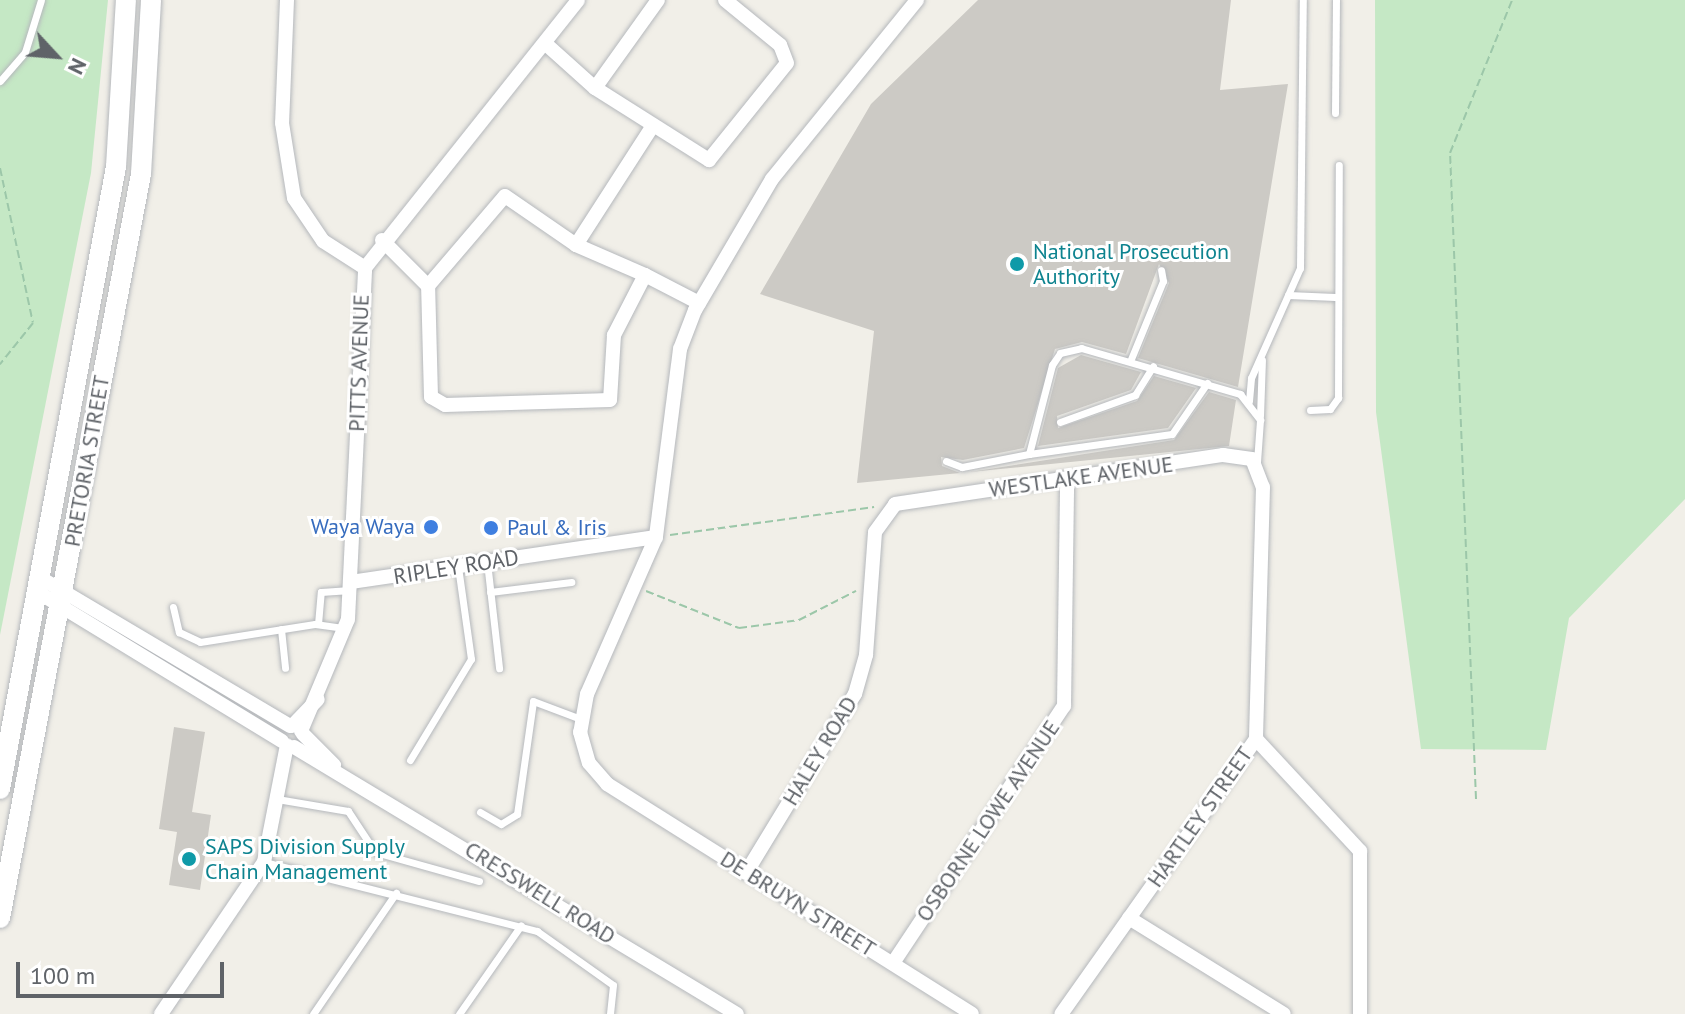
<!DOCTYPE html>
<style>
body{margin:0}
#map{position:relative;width:1685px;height:1014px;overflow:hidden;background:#f1efe8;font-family:"PT Sans",sans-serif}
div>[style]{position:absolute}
.green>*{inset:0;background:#c5e8c5}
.building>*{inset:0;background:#cccac5}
.path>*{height:2px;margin-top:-1px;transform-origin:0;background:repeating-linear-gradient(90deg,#9cc7a9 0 8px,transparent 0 12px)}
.roads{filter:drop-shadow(0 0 2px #b5b8bc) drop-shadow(0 0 2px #b5b8bc)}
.service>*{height:7px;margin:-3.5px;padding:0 3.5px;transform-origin:3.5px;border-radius:3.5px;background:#fff}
.minor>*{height:14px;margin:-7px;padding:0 7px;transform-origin:7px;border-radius:7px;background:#fff}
.secondary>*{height:20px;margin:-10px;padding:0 10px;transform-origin:10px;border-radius:10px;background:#fff}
.dots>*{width:22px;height:22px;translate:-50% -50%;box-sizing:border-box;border:4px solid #fff;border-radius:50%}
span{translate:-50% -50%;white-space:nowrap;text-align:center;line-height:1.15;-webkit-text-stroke:6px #fff;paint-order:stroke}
.culture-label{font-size:22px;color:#0d838f}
.left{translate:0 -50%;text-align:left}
.street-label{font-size:22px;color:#5f6368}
.shop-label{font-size:22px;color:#366cbe}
.right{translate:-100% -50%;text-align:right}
.north{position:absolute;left:16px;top:16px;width:80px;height:80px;-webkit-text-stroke:6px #fff;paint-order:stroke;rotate:116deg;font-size:22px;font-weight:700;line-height:32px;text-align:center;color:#5f6368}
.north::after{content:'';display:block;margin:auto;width:28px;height:36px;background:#5f6368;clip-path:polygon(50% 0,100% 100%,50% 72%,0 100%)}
.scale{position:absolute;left:16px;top:962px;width:208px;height:36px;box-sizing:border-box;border:4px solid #5f6368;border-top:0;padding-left:10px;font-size:24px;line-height:28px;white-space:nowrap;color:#5f6368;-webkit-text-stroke:6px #fff;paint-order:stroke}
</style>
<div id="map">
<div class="green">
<div style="clip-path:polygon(0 0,108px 0,91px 173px,0 635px)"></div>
<div style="clip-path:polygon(1375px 0,1685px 0,1685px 499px,1569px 618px,1546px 750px,1421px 749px,1376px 412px)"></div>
</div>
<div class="building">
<div style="clip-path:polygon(978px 0,1231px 0,1220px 90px,1288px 84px,1238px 387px,1138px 358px,1169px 283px,1159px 264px,1126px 354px,1082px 342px,1055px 349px,1024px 448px,963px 460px,941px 457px,942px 466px,960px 473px,857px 483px,874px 331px,760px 294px,871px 104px)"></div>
<div style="clip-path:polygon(1081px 355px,1141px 372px,1131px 390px,1057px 416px,1058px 428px,1137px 401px,1154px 376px,1196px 388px,1168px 428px,1038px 446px,1058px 368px)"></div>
<div style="clip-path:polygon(1209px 392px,1236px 400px,1229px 446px,970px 472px,1174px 440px)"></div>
<div style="clip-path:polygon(174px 727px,205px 732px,192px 812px,211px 815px,200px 890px,169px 885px,177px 832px,159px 829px)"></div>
</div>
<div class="path">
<div style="left:0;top:168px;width:158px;rotate:78deg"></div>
<div style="left:33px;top:323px;width:53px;rotate:128.8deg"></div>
<div style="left:670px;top:535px;width:206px;rotate:-7.8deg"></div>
<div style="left:646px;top:591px;width:100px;rotate:21.7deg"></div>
<div style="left:739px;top:628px;width:61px;rotate:-7.6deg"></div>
<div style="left:799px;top:620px;width:64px;rotate:-27deg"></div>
<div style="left:1476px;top:799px;width:647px;rotate:-92.3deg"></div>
<div style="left:1450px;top:153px;width:165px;rotate:-67.9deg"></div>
</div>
<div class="roads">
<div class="service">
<div style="left:0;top:81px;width:38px;rotate:-49deg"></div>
<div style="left:25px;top:52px;width:54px;rotate:-72.9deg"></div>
<div style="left:1335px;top:113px;width:113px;rotate:-89.5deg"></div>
<div style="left:1288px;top:295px;width:47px;rotate:2.4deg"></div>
<div style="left:1131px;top:359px;width:84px;rotate:-67.7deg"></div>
<div style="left:1163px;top:281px;width:11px;rotate:-100deg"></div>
<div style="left:1249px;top:401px;width:23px;rotate:-85deg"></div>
<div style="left:1251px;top:378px;width:120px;rotate:-66deg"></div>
<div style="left:1300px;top:268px;width:268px;rotate:-89.4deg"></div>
<div style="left:1310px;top:410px;width:20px;rotate:-3deg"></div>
<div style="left:1330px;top:409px;width:14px;rotate:-54deg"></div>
<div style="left:1338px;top:398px;width:233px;rotate:-89.8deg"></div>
<div style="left:1260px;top:416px;width:56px;rotate:-88deg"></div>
<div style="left:1060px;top:422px;width:80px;rotate:-19.8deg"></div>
<div style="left:1135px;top:395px;width:34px;rotate:-58deg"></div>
<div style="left:1029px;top:454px;width:144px;rotate:-8deg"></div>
<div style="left:1172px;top:434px;width:62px;rotate:-55.5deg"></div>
<div style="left:946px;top:461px;width:17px;rotate:21deg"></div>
<div style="left:962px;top:467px;width:68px;rotate:-11deg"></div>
<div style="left:1029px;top:454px;width:92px;rotate:-75.5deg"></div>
<div style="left:1052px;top:365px;width:14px;rotate:-56deg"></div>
<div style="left:1060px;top:353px;width:22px;rotate:-13deg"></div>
<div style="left:1081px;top:348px;width:166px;rotate:16.1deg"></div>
<div style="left:1240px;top:394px;width:33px;rotate:52deg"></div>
<div style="left:1260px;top:420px;width:42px;rotate:94.1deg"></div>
<div style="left:487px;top:562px;width:107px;rotate:83.5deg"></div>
<div style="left:490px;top:592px;width:82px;rotate:-7deg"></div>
<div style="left:173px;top:607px;width:26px;rotate:77deg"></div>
<div style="left:179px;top:632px;width:23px;rotate:25deg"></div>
<div style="left:200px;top:642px;width:116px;rotate:-8.9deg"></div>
<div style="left:315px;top:624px;width:28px;rotate:8deg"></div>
<div style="left:318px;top:624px;width:32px;rotate:-85deg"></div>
<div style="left:321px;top:592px;width:29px;rotate:-4deg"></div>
<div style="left:281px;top:629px;width:39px;rotate:84deg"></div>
<div style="left:410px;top:760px;width:118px;rotate:-58.9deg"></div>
<div style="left:471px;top:659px;width:94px;rotate:-98deg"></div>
<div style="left:277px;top:799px;width:72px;rotate:9.6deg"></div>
<div style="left:348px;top:811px;width:49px;rotate:56.6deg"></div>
<div style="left:375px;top:852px;width:108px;rotate:15.6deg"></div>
<div style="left:480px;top:812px;width:24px;rotate:30deg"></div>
<div style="left:501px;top:824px;width:19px;rotate:-32deg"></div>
<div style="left:517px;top:814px;width:114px;rotate:-81.9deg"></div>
<div style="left:533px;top:701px;width:51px;rotate:20.6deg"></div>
<div style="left:264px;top:862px;width:282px;rotate:14.2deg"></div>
<div style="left:537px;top:931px;width:93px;rotate:35.4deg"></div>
<div style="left:613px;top:985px;width:29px;rotate:96deg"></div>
<div style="left:313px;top:1014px;width:147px;rotate:-55.6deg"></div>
<div style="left:459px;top:1014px;width:108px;rotate:-55.1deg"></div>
</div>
<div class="minor">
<div style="left:287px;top:0;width:123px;rotate:92.3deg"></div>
<div style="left:282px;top:123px;width:76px;rotate:80.9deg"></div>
<div style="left:294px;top:198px;width:52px;rotate:56deg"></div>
<div style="left:323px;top:241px;width:50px;rotate:32.7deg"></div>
<div style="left:917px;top:0;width:230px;rotate:129deg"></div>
<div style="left:772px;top:179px;width:152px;rotate:120.4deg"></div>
<div style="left:695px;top:310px;width:42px;rotate:111deg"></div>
<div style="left:680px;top:349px;width:190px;rotate:97.3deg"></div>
<div style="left:656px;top:537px;width:171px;rotate:113.7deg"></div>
<div style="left:587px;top:694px;width:39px;rotate:100deg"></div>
<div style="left:580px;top:732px;width:32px;rotate:74deg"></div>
<div style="left:589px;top:763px;width:28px;rotate:49deg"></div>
<div style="left:607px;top:784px;width:431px;rotate:32.2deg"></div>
<div style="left:547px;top:45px;width:64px;rotate:41.9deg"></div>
<div style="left:595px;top:88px;width:135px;rotate:32.3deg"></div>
<div style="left:709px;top:160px;width:124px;rotate:-51.2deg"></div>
<div style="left:787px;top:63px;width:19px;rotate:-111deg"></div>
<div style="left:780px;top:45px;width:71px;rotate:-140.7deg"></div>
<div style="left:595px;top:88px;width:108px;rotate:-54.4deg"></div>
<div style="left:382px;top:240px;width:65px;rotate:45deg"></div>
<div style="left:576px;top:245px;width:140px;rotate:-57.2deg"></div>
<div style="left:645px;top:275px;width:68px;rotate:117.3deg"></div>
<div style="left:614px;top:335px;width:65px;rotate:93.5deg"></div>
<div style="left:610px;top:400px;width:165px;rotate:178.3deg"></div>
<div style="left:445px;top:405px;width:16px;rotate:-150deg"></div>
<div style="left:431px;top:397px;width:111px;rotate:-91.5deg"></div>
<div style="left:428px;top:286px;width:118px;rotate:-49.5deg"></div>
<div style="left:505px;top:196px;width:86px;rotate:34.6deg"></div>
<div style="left:576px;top:245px;width:75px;rotate:23.5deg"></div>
<div style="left:645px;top:275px;width:61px;rotate:27.4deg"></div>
<div style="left:39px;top:577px;width:292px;rotate:30.7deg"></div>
<div style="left:351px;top:582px;width:308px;rotate:-8.4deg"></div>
<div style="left:36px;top:591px;width:288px;rotate:31.4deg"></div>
<div style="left:292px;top:726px;width:37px;rotate:-46deg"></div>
<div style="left:301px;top:731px;width:121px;rotate:-67.2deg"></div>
<div style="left:348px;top:619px;width:351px;rotate:-87.2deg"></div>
<div style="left:365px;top:268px;width:342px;rotate:-51.5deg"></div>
<div style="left:303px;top:734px;width:44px;rotate:45deg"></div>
<div style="left:1256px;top:739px;width:153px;rotate:47.1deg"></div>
<div style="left:1360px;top:851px;width:163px;rotate:90deg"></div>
<div style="left:294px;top:747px;width:517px;rotate:31.08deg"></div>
<div style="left:746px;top:873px;width:210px;rotate:-58.7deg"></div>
<div style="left:855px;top:694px;width:41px;rotate:-74.2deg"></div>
<div style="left:866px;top:655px;width:123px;rotate:-85.8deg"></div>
<div style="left:875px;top:532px;width:34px;rotate:-54deg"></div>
<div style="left:895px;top:504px;width:332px;rotate:-8.5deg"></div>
<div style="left:1223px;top:455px;width:29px;rotate:8deg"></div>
<div style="left:1252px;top:459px;width:30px;rotate:69deg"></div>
<div style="left:1263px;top:487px;width:252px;rotate:91.6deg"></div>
<div style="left:1256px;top:739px;width:337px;rotate:125.3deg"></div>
<div style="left:1129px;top:918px;width:182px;rotate:31.8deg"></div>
<div style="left:893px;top:963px;width:309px;rotate:-56.4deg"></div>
<div style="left:1064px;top:706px;width:225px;rotate:-89.2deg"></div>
<div style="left:161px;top:1014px;width:184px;rotate:-55.9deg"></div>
<div style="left:264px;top:862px;width:119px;rotate:-78.9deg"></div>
</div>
<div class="secondary">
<div style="left:0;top:789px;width:633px;rotate:-79.44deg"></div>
<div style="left:116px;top:167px;width:167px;rotate:-86.6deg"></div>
<div style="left:0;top:918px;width:757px;rotate:-79.27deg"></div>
<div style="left:141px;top:174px;width:174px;rotate:-86.7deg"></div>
</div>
</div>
<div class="dots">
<div style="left:1017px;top:264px;background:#0f9aa8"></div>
<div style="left:431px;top:527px;background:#3f7fe0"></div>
<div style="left:491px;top:528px;background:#3f7fe0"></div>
<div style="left:189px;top:859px;background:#0f9aa8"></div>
</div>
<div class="culture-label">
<span class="left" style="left:1033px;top:264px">National Prosecution<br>Authority</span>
<span class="left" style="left:205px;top:859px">SAPS Division Supply<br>Chain Management</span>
</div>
<div class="street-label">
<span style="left:359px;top:363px;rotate:-88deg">PITTS AVENUE</span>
<span style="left:87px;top:461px;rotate:-80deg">PRETORIA STREET</span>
<span style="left:1081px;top:477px;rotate:-8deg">WESTLAKE AVENUE</span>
<span style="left:456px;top:567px;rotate:-9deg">RIPLEY ROAD</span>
<span style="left:820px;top:751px;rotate:-59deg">HALEY ROAD</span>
<span style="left:1200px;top:817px;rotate:-55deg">HARTLEY STREET</span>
<span style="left:988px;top:821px;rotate:-56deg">OSBORNE LOWE AVENUE</span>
<span style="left:540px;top:893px;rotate:32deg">CRESSWELL ROAD</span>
<span style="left:798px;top:904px;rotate:32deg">DE BRUYN STREET</span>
</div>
<div class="shop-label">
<span class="right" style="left:415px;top:527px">Waya Waya</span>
<span class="left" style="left:507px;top:528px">Paul &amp; Iris</span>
</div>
<div class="north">N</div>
<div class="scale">100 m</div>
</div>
